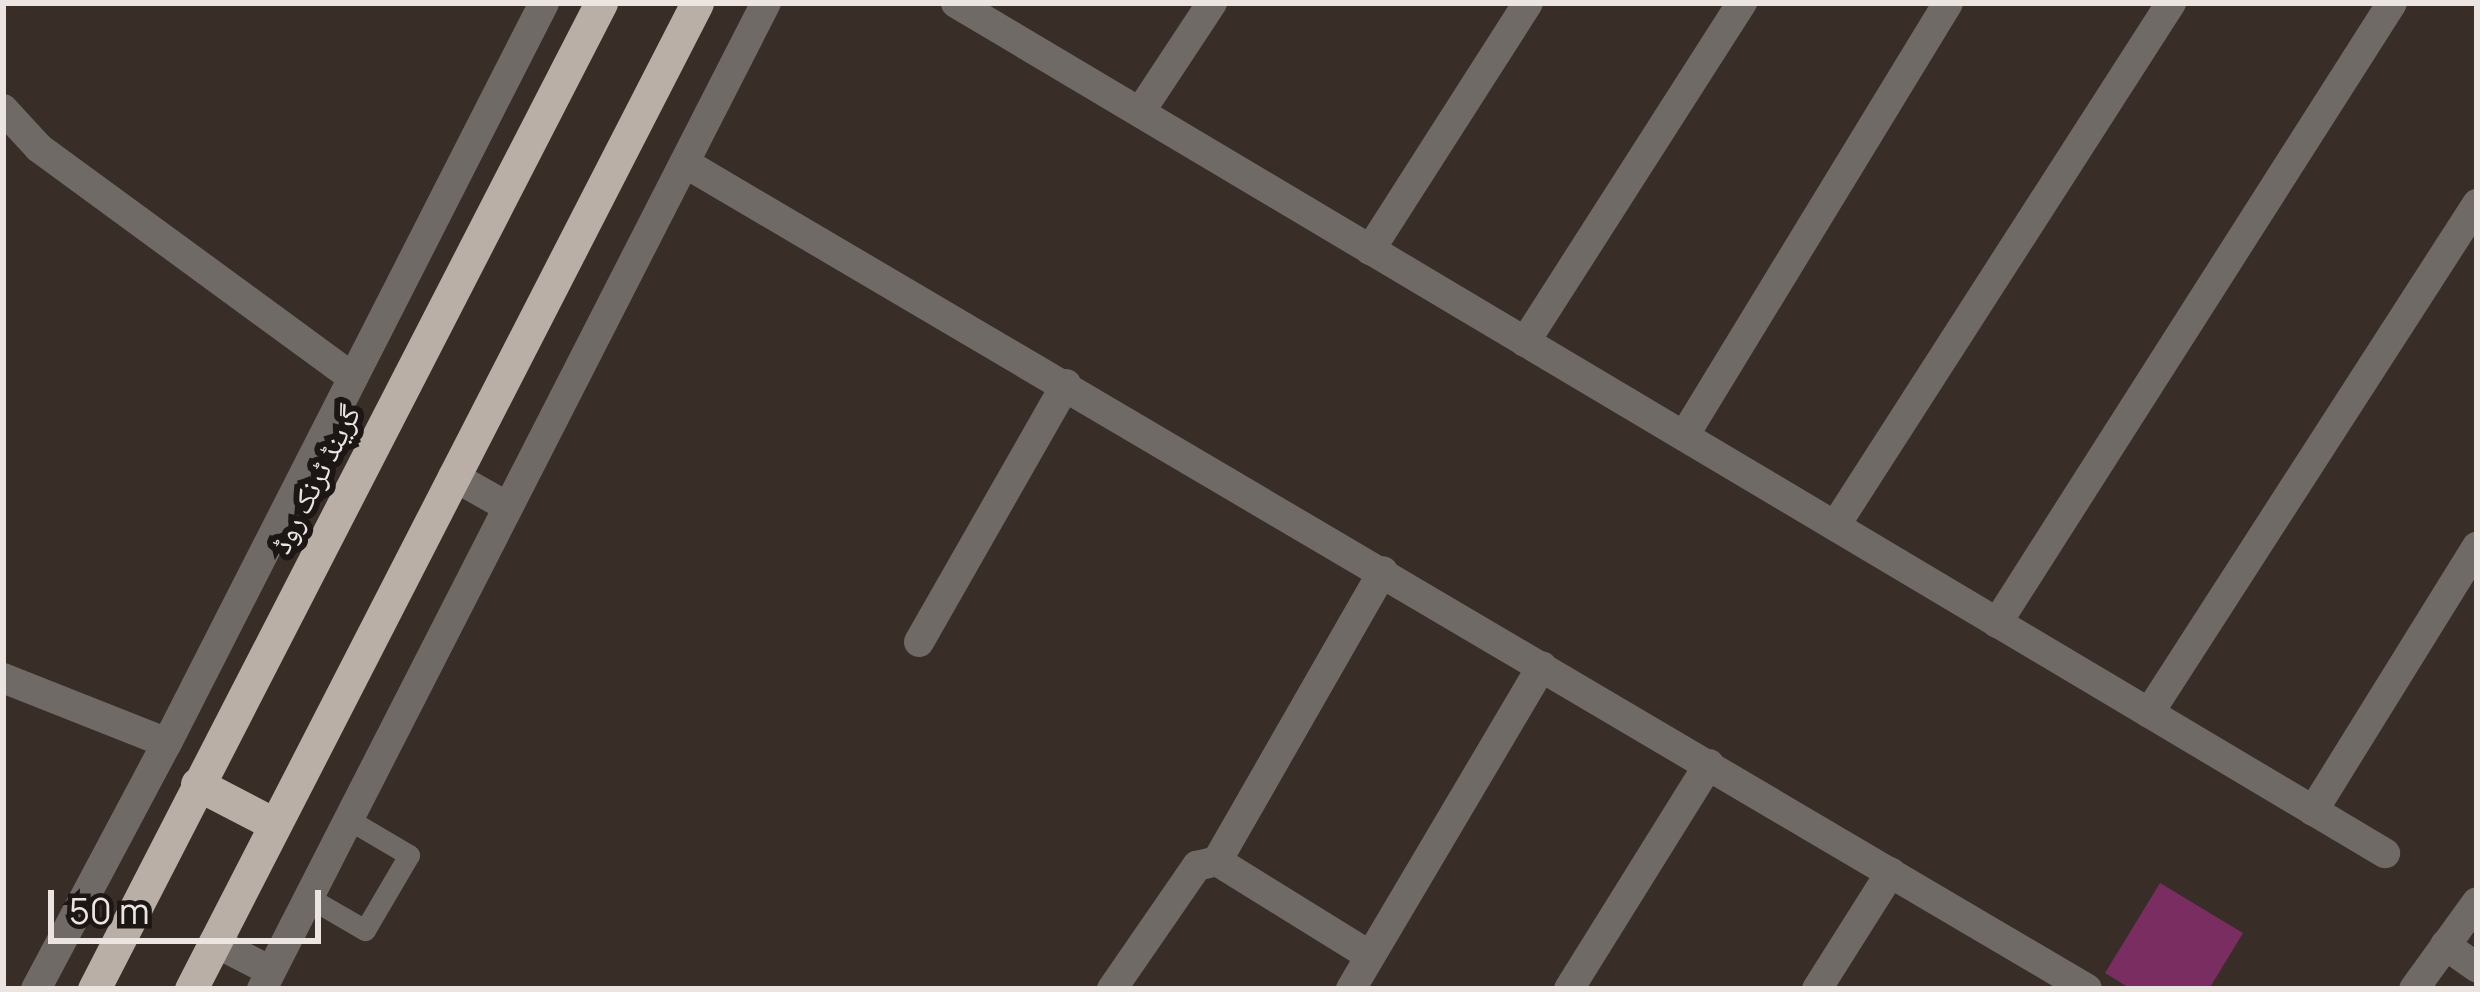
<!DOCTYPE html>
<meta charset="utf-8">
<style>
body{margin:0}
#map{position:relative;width:2480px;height:992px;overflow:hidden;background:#382d27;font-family:Manrope,"Noto Naskh Arabic",sans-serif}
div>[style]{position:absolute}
.building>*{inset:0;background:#7a2d60}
.service>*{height:21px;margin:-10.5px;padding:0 10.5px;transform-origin:10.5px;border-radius:10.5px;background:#6f6a66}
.minor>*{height:30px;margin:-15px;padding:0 15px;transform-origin:15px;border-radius:15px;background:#6f6a66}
.trunk>*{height:33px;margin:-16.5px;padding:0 16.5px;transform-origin:16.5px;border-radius:16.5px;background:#baafa6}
span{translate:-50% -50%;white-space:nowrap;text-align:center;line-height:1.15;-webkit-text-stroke:12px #1c1614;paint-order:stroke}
.street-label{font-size:30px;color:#ece4e1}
.frame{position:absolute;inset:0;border:6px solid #ece4e1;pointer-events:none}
.scale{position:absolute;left:48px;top:890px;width:273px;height:54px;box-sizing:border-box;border:6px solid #ece4e1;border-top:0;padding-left:15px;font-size:36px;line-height:42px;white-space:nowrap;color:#ece4e1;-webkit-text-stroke:9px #1c1614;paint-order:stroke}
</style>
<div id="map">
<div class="building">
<div style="clip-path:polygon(2160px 883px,2243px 933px,2209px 989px,2131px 989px,2105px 973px)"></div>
</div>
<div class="service">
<div style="left:308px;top:897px;width:66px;rotate:30.1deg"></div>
<div style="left:365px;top:930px;width:87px;rotate:-59.6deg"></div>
<div style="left:409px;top:855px;width:71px;rotate:-149.5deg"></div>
</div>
<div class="minor">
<div style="left:956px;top:3px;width:1663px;rotate:30.75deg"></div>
<div style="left:3px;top:109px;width:53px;rotate:47.3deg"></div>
<div style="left:39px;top:148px;width:389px;rotate:36.2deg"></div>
<div style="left:1140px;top:112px;width:131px;rotate:-56.6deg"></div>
<div style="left:685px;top:163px;width:1627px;rotate:30.5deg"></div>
<div style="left:1370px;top:250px;width:293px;rotate:-57.4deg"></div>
<div style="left:1525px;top:342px;width:403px;rotate:-57.4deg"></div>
<div style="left:1684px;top:436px;width:507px;rotate:-58.63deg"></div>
<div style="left:453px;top:476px;width:63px;rotate:29.4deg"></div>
<div style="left:1835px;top:526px;width:622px;rotate:-57.28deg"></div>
<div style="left:1997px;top:623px;width:735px;rotate:-57.5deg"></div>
<div style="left:919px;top:642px;width:297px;rotate:-60.3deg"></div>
<div style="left:3px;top:678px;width:176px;rotate:21.6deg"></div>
<div style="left:2149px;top:713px;width:606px;rotate:-57.2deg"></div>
<div style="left:2313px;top:811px;width:311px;rotate:-58.2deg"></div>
<div style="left:1217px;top:861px;width:180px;rotate:31.8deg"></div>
<div style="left:214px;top:942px;width:64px;rotate:27deg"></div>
<div style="left:2445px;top:945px;width:39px;rotate:35deg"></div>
<div style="left:36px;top:989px;width:279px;rotate:-62deg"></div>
<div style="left:167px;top:743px;width:830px;rotate:-63deg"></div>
<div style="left:262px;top:989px;width:1107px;rotate:-62.93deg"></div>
<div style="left:1112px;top:989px;width:150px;rotate:-55.4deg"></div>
<div style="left:1197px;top:866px;width:21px;rotate:-14deg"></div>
<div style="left:1217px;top:861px;width:334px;rotate:-60.2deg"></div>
<div style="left:1351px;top:989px;width:375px;rotate:-59.4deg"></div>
<div style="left:1569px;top:989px;width:265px;rotate:-58.1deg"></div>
<div style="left:1817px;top:989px;width:138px;rotate:-57.7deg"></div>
<div style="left:2414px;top:989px;width:107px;rotate:-54.1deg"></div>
</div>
<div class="trunk">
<div style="left:197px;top:784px;width:87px;rotate:27.5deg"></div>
<div style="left:94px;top:989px;width:1109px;rotate:-62.79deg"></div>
<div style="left:191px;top:989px;width:1108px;rotate:-62.83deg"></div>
</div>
<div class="street-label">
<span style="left:315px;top:479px;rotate:-63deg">گرینڈ ٹرنک روڈ</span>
</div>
<div class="frame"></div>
<div class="scale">50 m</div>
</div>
